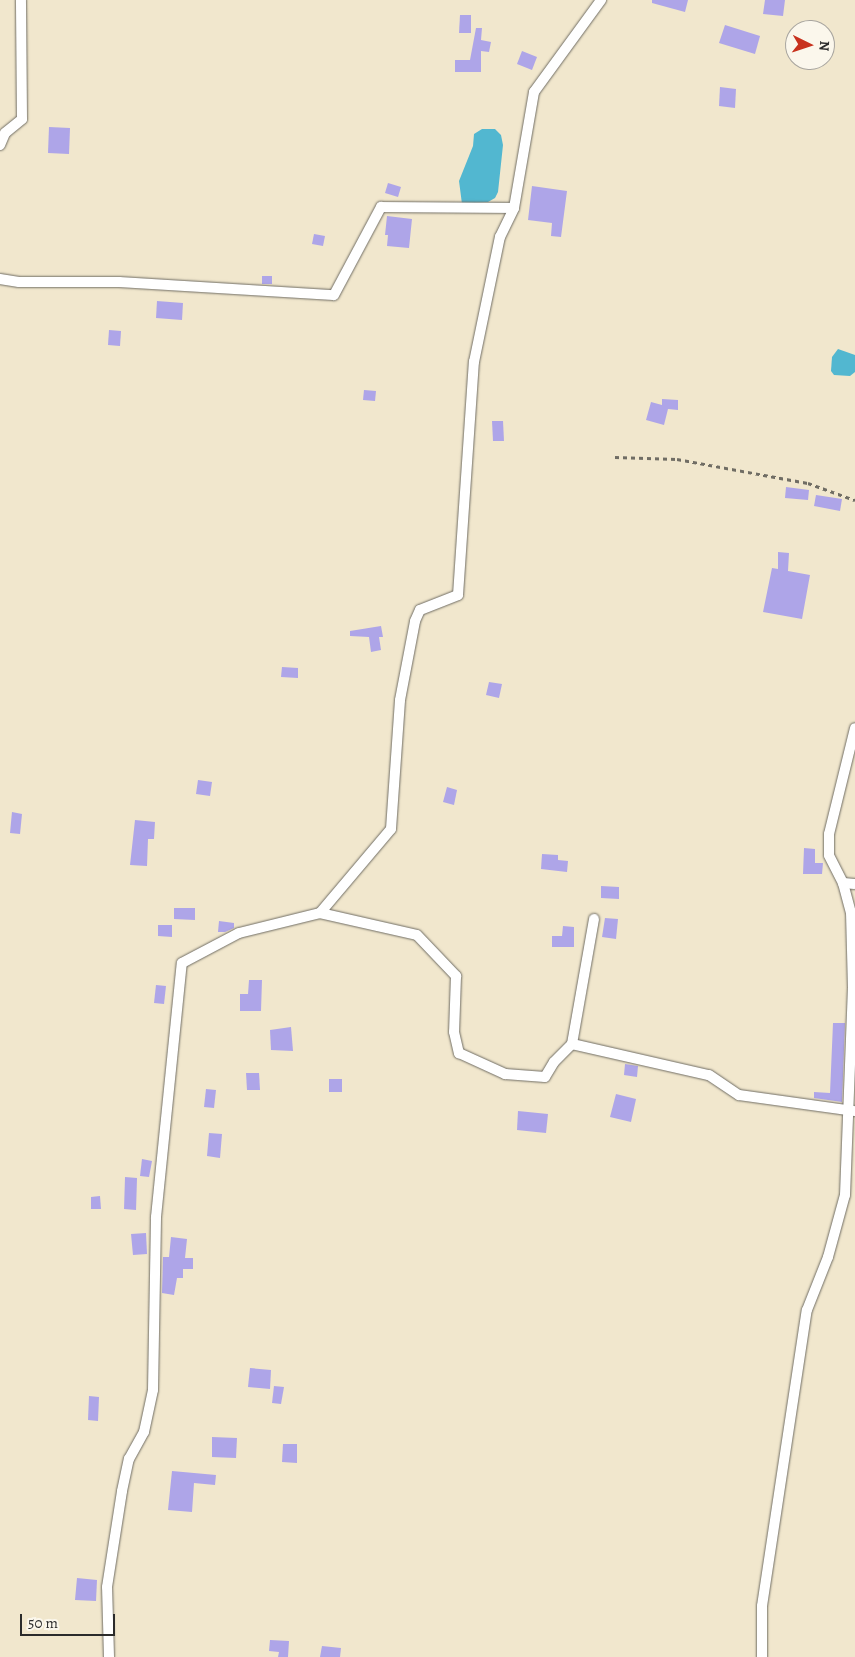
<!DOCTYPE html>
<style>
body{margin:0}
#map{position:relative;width:855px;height:1657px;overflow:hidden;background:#f1e7cd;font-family:Alegreya,serif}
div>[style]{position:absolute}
.water>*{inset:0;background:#52b7d0}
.building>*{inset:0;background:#aea5e8}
.path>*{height:2.5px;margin-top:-1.25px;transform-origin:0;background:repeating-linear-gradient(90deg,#706d64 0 4px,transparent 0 8px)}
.roads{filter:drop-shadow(0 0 1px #706d64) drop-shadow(0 0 1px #706d64)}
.street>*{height:10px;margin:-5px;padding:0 5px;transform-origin:5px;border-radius:5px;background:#fff}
span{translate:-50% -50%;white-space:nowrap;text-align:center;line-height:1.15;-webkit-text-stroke:5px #fbf7ec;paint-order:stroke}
.north{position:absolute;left:785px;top:20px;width:50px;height:50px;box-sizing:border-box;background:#fbf7ec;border:1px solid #a8a59f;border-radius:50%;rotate:94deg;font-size:14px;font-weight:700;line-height:20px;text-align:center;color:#2b2b2b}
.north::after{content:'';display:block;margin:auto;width:18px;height:22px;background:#c8321e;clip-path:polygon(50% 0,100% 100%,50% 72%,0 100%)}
.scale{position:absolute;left:20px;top:1614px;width:95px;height:22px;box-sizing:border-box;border:2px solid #2b2b2b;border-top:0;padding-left:6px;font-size:15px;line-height:18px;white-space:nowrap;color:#2b2b2b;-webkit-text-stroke:4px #fbf7ec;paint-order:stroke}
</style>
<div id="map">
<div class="water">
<div style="clip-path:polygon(482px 129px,495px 129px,501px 135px,503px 145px,498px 192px,495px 198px,488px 202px,462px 204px,459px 181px,473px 146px,474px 134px)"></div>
<div style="clip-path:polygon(838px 349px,855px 355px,855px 372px,850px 376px,834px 375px,831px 371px,832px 357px)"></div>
</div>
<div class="building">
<div style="clip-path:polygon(652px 0,688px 0,685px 12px,652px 3px)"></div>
<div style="clip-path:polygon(765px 0,785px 0,783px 16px,763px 14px)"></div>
<div style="clip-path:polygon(460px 15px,471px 15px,471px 33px,459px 33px)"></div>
<div style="clip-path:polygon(725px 25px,760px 36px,755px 54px,719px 43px)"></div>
<div style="clip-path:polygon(476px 28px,482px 28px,481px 40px,491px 42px,489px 52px,481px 51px,481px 72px,455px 72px,455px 60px,470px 60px)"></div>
<div style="clip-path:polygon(522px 51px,537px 57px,532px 70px,517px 64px)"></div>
<div style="clip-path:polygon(720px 87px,736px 89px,735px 108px,719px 106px)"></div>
<div style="clip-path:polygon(49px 127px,70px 128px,69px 154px,48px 153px)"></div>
<div style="clip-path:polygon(388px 183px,401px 187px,398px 197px,385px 193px)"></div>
<div style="clip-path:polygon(532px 186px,567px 191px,561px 237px,551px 236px,552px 223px,528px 220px)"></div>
<div style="clip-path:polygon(387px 216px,412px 219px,409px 248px,387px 246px,388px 235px,385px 235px)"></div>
<div style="clip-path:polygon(314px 234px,325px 236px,323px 246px,312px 244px)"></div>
<div style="clip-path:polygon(262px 276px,272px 276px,272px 284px,262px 284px)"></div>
<div style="clip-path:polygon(157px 301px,183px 303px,182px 320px,156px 318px)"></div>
<div style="clip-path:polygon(109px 330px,121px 331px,120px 346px,108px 345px)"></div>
<div style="clip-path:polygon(364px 390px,376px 391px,375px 401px,363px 400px)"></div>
<div style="clip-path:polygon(662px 399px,678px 400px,678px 410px,668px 409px,664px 425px,646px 420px,651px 402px,662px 405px)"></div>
<div style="clip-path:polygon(492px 421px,503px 421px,504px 441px,493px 441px)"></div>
<div style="clip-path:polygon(786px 487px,809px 490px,808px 500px,785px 498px)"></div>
<div style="clip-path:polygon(816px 495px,842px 499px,840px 511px,814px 506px)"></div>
<div style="clip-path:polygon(778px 552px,789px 553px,788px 571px,810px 575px,802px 619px,763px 612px,772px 568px,778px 569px)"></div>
<div style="clip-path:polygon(381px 626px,383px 637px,379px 637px,381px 650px,371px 652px,369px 637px,350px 636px,350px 631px)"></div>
<div style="clip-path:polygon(282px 667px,298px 668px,298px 678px,281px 677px)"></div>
<div style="clip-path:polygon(489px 682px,502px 684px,499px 698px,486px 695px)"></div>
<div style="clip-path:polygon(198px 780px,212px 782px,210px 796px,196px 794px)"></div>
<div style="clip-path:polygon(447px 787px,457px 790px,454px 805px,443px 802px)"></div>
<div style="clip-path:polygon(12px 812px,22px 814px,20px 834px,10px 833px)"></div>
<div style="clip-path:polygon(135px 820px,155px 822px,154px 839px,148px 839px,147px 866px,130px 865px)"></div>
<div style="clip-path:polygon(804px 848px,815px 849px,815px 863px,823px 863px,822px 874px,803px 874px)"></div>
<div style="clip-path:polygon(542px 854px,558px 855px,558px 860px,568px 861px,567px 872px,541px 869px)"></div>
<div style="clip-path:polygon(601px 886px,619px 887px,619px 899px,601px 898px)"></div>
<div style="clip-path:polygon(174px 908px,195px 908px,195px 920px,174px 919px)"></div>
<div style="clip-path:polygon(605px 918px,618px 919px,616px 939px,602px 937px)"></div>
<div style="clip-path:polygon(219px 921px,234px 923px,234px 928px,225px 932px,218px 932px)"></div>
<div style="clip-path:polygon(158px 925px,172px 925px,172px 937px,158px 936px)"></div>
<div style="clip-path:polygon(563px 926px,574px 927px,574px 947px,552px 947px,552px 936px,562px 936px)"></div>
<div style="clip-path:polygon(249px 980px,262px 980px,261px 1011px,240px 1011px,240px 994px,248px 994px)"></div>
<div style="clip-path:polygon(156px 985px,166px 986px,164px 1004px,154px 1003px)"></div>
<div style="clip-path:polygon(833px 1023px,845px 1023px,842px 1102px,814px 1098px,814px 1092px,830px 1093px)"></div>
<div style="clip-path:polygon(291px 1027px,293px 1051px,271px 1050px,270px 1030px)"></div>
<div style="clip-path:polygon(625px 1064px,638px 1066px,637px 1077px,624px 1075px)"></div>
<div style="clip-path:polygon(246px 1073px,259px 1073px,260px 1090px,247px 1090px)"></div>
<div style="clip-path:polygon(329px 1079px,342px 1079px,342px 1092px,329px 1092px)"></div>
<div style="clip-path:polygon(206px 1089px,216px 1090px,214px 1108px,204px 1107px)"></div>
<div style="clip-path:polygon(616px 1094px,636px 1099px,631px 1122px,610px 1117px)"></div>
<div style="clip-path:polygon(518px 1111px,548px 1114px,546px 1133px,517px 1130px)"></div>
<div style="clip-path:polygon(209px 1133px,222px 1134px,220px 1158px,207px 1156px)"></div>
<div style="clip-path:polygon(142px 1159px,152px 1161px,149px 1177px,140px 1176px)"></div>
<div style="clip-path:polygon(125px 1177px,137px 1178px,136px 1210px,124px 1209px)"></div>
<div style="clip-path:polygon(100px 1196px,101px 1209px,91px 1209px,91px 1197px)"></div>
<div style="clip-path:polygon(146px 1233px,147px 1254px,133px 1255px,131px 1234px)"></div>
<div style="clip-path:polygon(171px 1237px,187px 1239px,185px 1258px,193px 1258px,193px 1269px,183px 1269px,183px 1278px,177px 1278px,174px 1295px,162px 1293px,163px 1257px,169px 1257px)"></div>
<div style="clip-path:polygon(250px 1368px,271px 1370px,270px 1389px,248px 1387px)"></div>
<div style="clip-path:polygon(274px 1386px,284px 1387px,281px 1404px,272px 1403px)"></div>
<div style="clip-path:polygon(89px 1396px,99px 1397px,98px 1421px,88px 1420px)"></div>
<div style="clip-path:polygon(212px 1437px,237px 1438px,236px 1458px,212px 1457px)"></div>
<div style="clip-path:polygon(283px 1444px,297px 1444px,297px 1463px,282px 1462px)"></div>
<div style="clip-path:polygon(172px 1471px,216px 1475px,215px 1485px,194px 1483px,192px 1512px,168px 1510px)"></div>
<div style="clip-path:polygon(77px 1578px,97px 1580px,96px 1601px,75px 1600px)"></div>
<div style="clip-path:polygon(270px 1640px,289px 1641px,288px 1657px,278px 1657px,279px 1652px,269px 1651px)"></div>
<div style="clip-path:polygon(322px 1646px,341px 1648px,340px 1657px,320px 1657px)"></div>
</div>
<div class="path">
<div style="left:615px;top:457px;width:62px;rotate:1.8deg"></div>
<div style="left:677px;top:459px;width:133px;rotate:10.4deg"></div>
<div style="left:808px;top:483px;width:50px;rotate:19.9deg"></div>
</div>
<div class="roads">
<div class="street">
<div style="left:0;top:145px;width:13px;rotate:-67deg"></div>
<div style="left:5px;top:133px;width:22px;rotate:-39deg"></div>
<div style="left:22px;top:119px;width:119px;rotate:-90.5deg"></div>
<div style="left:0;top:279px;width:19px;rotate:9deg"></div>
<div style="left:19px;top:282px;width:100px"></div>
<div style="left:119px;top:282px;width:215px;rotate:3.5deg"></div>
<div style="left:334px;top:295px;width:100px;rotate:-61.9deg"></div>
<div style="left:381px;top:207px;width:133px;rotate:0.4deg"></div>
<div style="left:514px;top:208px;width:118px;rotate:-80.2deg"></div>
<div style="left:534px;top:92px;width:114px;rotate:-53.9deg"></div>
<div style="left:843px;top:883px;width:12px;rotate:5deg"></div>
<div style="left:320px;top:913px;width:99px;rotate:12.8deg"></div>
<div style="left:417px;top:935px;width:57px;rotate:46.4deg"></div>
<div style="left:456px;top:976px;width:56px;rotate:92deg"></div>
<div style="left:454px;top:1032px;width:22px;rotate:77deg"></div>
<div style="left:459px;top:1053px;width:51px;rotate:24.5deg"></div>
<div style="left:505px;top:1074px;width:40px;rotate:4.3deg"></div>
<div style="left:545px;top:1077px;width:17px;rotate:-59deg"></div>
<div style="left:554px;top:1062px;width:25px;rotate:-45deg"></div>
<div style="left:572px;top:1044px;width:140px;rotate:12.8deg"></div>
<div style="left:709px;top:1075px;width:36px;rotate:34deg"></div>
<div style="left:739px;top:1095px;width:117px;rotate:7.9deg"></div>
<div style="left:572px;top:1044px;width:127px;rotate:-80deg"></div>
<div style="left:109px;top:1657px;width:70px;rotate:-91.6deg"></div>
<div style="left:107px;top:1587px;width:97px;rotate:-81.1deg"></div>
<div style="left:122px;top:1491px;width:33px;rotate:-78deg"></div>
<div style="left:129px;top:1459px;width:31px;rotate:-61deg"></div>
<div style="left:144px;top:1432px;width:43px;rotate:-77.9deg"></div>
<div style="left:153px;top:1390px;width:173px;rotate:-89deg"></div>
<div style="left:156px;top:1217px;width:255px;rotate:-84.2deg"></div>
<div style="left:182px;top:963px;width:64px;rotate:-27.8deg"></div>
<div style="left:239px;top:933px;width:83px;rotate:-13.9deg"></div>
<div style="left:320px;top:913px;width:110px;rotate:-49.8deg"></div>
<div style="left:391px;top:829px;width:129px;rotate:-86deg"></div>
<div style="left:400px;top:700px;width:80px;rotate:-79.2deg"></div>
<div style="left:415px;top:621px;width:12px;rotate:-66deg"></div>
<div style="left:420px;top:610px;width:41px;rotate:-21.5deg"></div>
<div style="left:458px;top:595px;width:234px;rotate:-86.1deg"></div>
<div style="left:474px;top:362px;width:128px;rotate:-78.3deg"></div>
<div style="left:500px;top:237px;width:32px;rotate:-64deg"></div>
<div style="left:762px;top:1657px;width:51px;rotate:-90deg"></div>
<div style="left:762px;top:1606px;width:299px;rotate:-81.4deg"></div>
<div style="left:807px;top:1310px;width:57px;rotate:-68.4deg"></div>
<div style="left:828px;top:1257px;width:64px;rotate:-74.7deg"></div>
<div style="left:845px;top:1195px;width:207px;rotate:-87.8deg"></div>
<div style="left:853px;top:988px;width:75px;rotate:-91.5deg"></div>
<div style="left:851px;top:913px;width:31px;rotate:-105deg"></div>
<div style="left:843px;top:883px;width:31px;rotate:-117deg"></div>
<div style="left:829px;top:855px;width:21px;rotate:-90deg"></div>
<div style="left:829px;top:834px;width:109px;rotate:-76.2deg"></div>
</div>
</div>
<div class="north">N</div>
<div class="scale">50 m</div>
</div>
